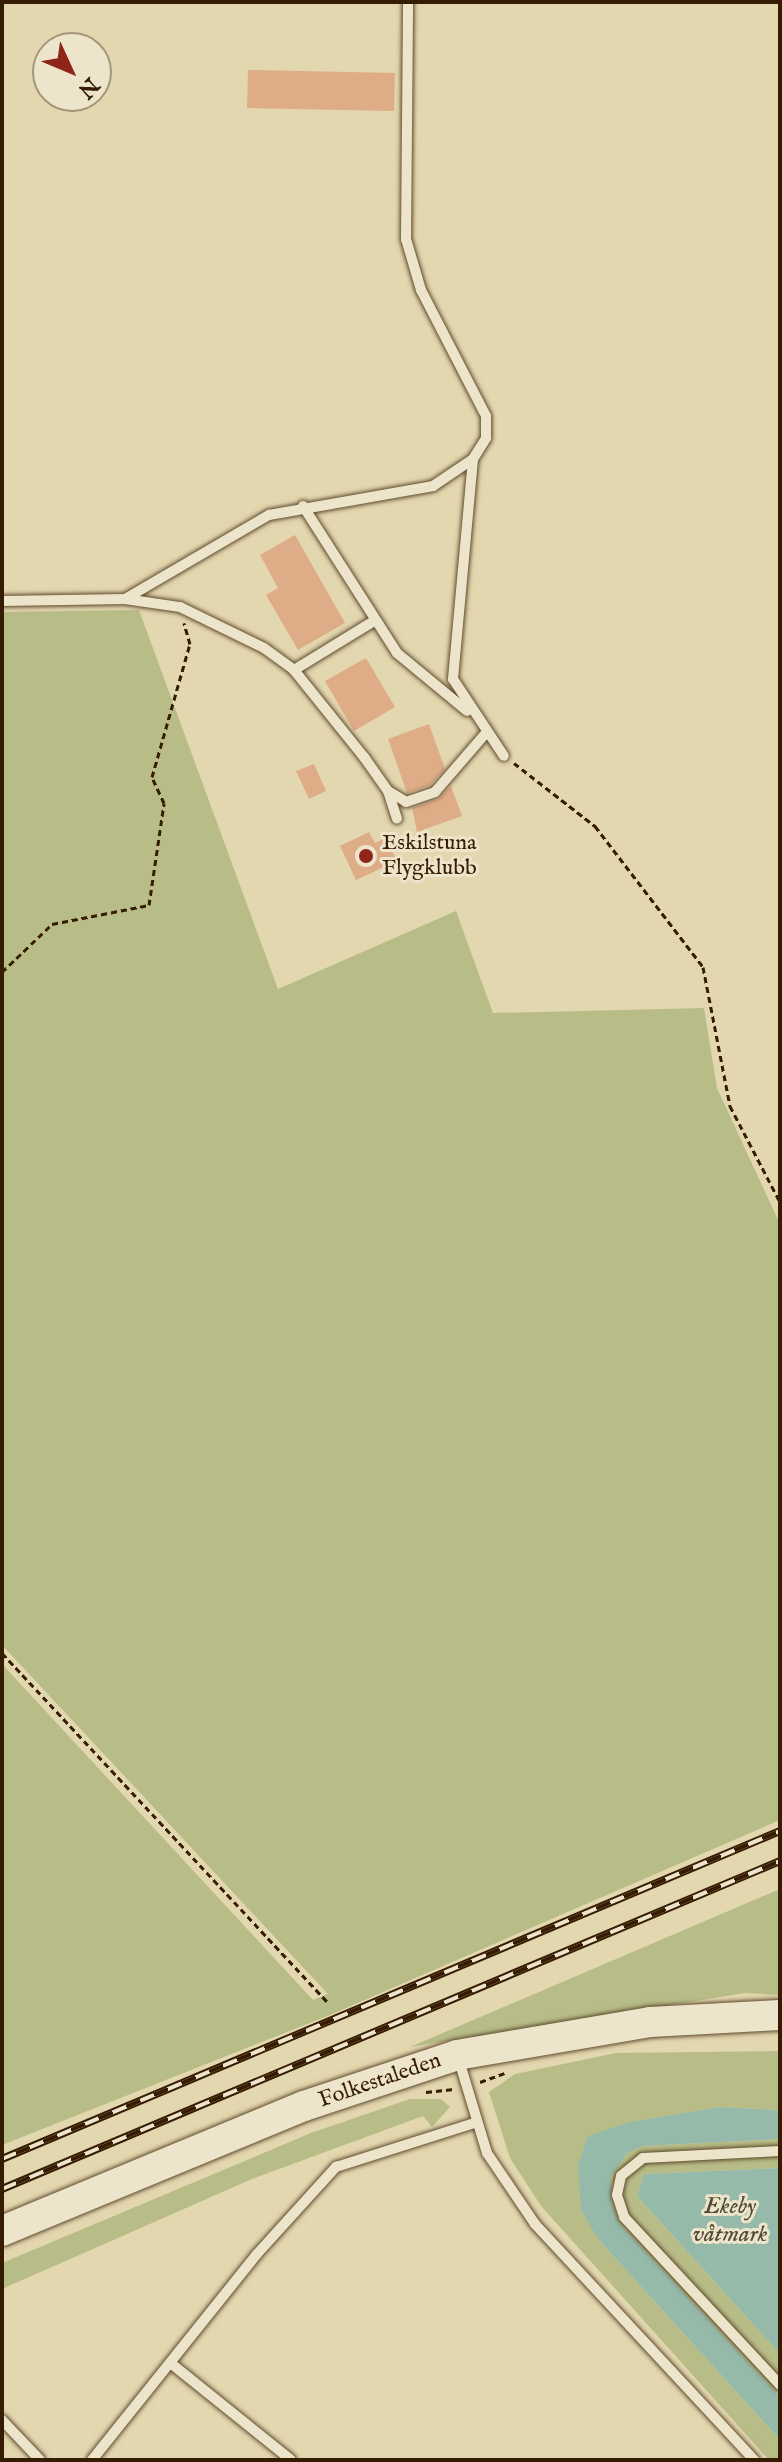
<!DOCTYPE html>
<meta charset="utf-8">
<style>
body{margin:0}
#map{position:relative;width:782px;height:2462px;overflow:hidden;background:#e3d7af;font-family:"IM FELL English",serif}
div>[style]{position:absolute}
.green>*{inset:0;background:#b8bd88}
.water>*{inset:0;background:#95baaa}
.building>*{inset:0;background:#dfac88}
.path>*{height:3px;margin-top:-1.5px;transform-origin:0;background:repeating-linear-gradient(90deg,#361c02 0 6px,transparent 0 10px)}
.roads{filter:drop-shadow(0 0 2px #614b2d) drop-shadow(0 0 2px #614b2d)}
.service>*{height:10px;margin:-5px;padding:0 5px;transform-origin:5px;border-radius:5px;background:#ede5cb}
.secondary>*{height:30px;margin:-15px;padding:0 15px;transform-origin:15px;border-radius:15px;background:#ede5cb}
.rail>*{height:8px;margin-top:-4px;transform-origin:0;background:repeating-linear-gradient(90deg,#ede5cb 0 15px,#361c02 0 30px);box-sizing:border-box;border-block:2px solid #361c02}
.dots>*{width:22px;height:22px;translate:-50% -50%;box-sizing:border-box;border:4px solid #ede5cb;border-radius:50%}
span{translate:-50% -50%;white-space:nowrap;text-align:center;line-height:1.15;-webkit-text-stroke:6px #ede5cb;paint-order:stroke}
.poi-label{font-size:22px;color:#361c02}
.left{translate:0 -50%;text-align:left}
.street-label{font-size:22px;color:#361c02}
.water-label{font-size:24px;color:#524b34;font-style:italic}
.frame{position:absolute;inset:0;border:4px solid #361c02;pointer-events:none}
.north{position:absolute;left:32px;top:32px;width:80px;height:80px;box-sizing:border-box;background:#ede5cb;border:2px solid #a4957b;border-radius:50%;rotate:134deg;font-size:22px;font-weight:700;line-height:32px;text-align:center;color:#361c02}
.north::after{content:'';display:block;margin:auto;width:28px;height:36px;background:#8f2418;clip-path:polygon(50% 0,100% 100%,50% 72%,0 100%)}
</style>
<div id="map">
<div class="green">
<div style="clip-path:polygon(139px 610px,278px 989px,456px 911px,493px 1013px,704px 1008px,717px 1088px,780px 1224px,780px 1820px,330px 2015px,2px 2145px,2px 1664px,313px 2000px,328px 1994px,2px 1645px,2px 612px)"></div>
<div style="clip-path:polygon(780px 1889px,780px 1995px,745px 1993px,410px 2047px)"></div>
<div style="clip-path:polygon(780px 2051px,780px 2110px,720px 2107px,588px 2136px,599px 2240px,780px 2440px,780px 2460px,769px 2460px,541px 2206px,510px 2158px,489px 2092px,515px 2074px,616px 2053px)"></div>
<div style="clip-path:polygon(410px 2099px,441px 2099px,450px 2107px,432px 2127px,423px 2116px,252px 2179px,2px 2289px,2px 2263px,311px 2133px)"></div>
<div style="clip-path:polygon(780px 2139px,780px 2168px,645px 2174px,637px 2196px,780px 2354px,780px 2397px,621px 2225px,611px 2202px,611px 2177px,626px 2154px,643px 2146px)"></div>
</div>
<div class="water">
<div style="clip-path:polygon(720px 2107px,780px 2110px,780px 2139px,643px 2146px,626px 2154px,611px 2177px,611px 2202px,621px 2225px,780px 2397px,780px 2440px,599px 2240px,581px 2210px,578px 2165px,588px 2136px,630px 2122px)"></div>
<div style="clip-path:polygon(780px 2168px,780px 2354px,637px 2196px,644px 2174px)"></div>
</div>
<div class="building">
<div style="clip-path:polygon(248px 70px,395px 73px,394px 111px,247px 108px)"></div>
<div style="clip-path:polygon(295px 535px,345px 623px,298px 650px,266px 595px,278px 588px,260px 555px)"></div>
<div style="clip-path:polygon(366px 658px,395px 707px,354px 731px,325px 681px)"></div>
<div style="clip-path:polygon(429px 724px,445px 769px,430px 785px,407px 793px,388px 739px)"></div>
<div style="clip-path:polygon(314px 764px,326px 791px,309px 799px,296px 771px)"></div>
<div style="clip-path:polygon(451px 786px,462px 816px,417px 832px,412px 808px,438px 799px)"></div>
<div style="clip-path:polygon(369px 832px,375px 843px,386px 838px,397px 861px,356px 880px,340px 846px)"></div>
</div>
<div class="path">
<div style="left:514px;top:763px;width:103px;rotate:37.9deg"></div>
<div style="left:595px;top:826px;width:178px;rotate:52.5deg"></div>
<div style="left:703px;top:967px;width:142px;rotate:79deg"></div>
<div style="left:730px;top:1106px;width:108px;rotate:62.5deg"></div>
<div style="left:2px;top:972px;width:69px;rotate:-43.8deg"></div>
<div style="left:52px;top:924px;width:99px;rotate:-11.1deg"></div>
<div style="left:149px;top:905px;width:103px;rotate:-81.6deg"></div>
<div style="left:164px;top:803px;width:29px;rotate:-115deg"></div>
<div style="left:152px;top:777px;width:138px;rotate:-74.1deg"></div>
<div style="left:190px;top:644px;width:22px;rotate:-106deg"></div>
<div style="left:2px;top:1653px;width:477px;rotate:47deg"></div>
<div style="left:480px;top:2082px;width:29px;rotate:-20deg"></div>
<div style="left:426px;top:2092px;width:28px;rotate:-6deg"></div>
</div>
<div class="roads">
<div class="service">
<div style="left:473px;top:459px;width:221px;rotate:95.2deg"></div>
<div style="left:453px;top:679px;width:92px;rotate:56.5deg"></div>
<div style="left:303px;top:506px;width:174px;rotate:57.4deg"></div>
<div style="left:397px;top:653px;width:91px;rotate:39.6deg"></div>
<div style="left:125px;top:599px;width:56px;rotate:8.3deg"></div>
<div style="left:180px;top:607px;width:93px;rotate:26deg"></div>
<div style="left:264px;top:648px;width:37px;rotate:36deg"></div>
<div style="left:294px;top:670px;width:112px;rotate:51.2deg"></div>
<div style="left:364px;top:757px;width:42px;rotate:54.8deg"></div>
<div style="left:388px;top:791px;width:29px;rotate:72deg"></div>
<div style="left:2px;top:601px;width:123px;rotate:-0.9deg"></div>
<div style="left:125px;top:599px;width:167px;rotate:-30.3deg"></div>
<div style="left:269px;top:515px;width:167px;rotate:-10deg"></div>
<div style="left:433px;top:486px;width:48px;rotate:-34deg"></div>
<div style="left:473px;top:459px;width:25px;rotate:-58deg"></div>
<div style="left:486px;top:438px;width:22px;rotate:-90deg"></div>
<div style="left:486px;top:416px;width:142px;rotate:-117.3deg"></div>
<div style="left:421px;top:290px;width:53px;rotate:-106.4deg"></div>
<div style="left:406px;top:239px;width:237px;rotate:-89.5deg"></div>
<div style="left:294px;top:670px;width:94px;rotate:-31.5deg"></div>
<div style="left:388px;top:791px;width:21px;rotate:31deg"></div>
<div style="left:406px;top:802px;width:31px;rotate:-19deg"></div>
<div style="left:435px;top:792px;width:78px;rotate:-49.2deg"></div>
<div style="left:458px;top:2057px;width:100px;rotate:73.2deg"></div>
<div style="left:487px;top:2153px;width:86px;rotate:55.9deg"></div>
<div style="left:535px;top:2224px;width:322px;rotate:47.1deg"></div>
<div style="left:780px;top:2151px;width:137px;rotate:177.1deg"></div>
<div style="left:643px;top:2158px;width:28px;rotate:141deg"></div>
<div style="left:621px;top:2176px;width:19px;rotate:102deg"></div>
<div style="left:617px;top:2195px;width:23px;rotate:72deg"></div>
<div style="left:624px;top:2217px;width:229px;rotate:47.1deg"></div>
<div style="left:173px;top:2365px;width:151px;rotate:38.8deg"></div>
<div style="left:2px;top:2420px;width:55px;rotate:46.5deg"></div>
<div style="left:92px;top:2460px;width:264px;rotate:-51.3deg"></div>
<div style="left:257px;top:2254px;width:118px;rotate:-47.8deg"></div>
<div style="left:336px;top:2167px;width:146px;rotate:-17.6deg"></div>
</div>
<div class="secondary">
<div style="left:2px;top:2231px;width:327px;rotate:-22.5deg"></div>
<div style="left:304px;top:2106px;width:161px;rotate:-18.4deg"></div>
<div style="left:457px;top:2055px;width:196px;rotate:-9.7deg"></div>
<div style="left:650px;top:2022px;width:130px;rotate:-3.1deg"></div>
</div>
</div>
<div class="rail">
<div style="left:2px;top:2159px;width:844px;rotate:-22.86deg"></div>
<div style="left:2px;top:2189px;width:844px;rotate:-22.86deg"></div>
</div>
<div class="dots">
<div style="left:366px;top:856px;background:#8f2418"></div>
</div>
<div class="poi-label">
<span class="left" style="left:382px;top:856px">Eskilstuna<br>Flygklubb</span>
</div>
<div class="street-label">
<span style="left:380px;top:2081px;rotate:-19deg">Folkestaleden</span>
</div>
<div class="water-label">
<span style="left:730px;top:2221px">Ekeby<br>våtmark</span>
</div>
<div class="frame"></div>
<div class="north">N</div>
</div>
